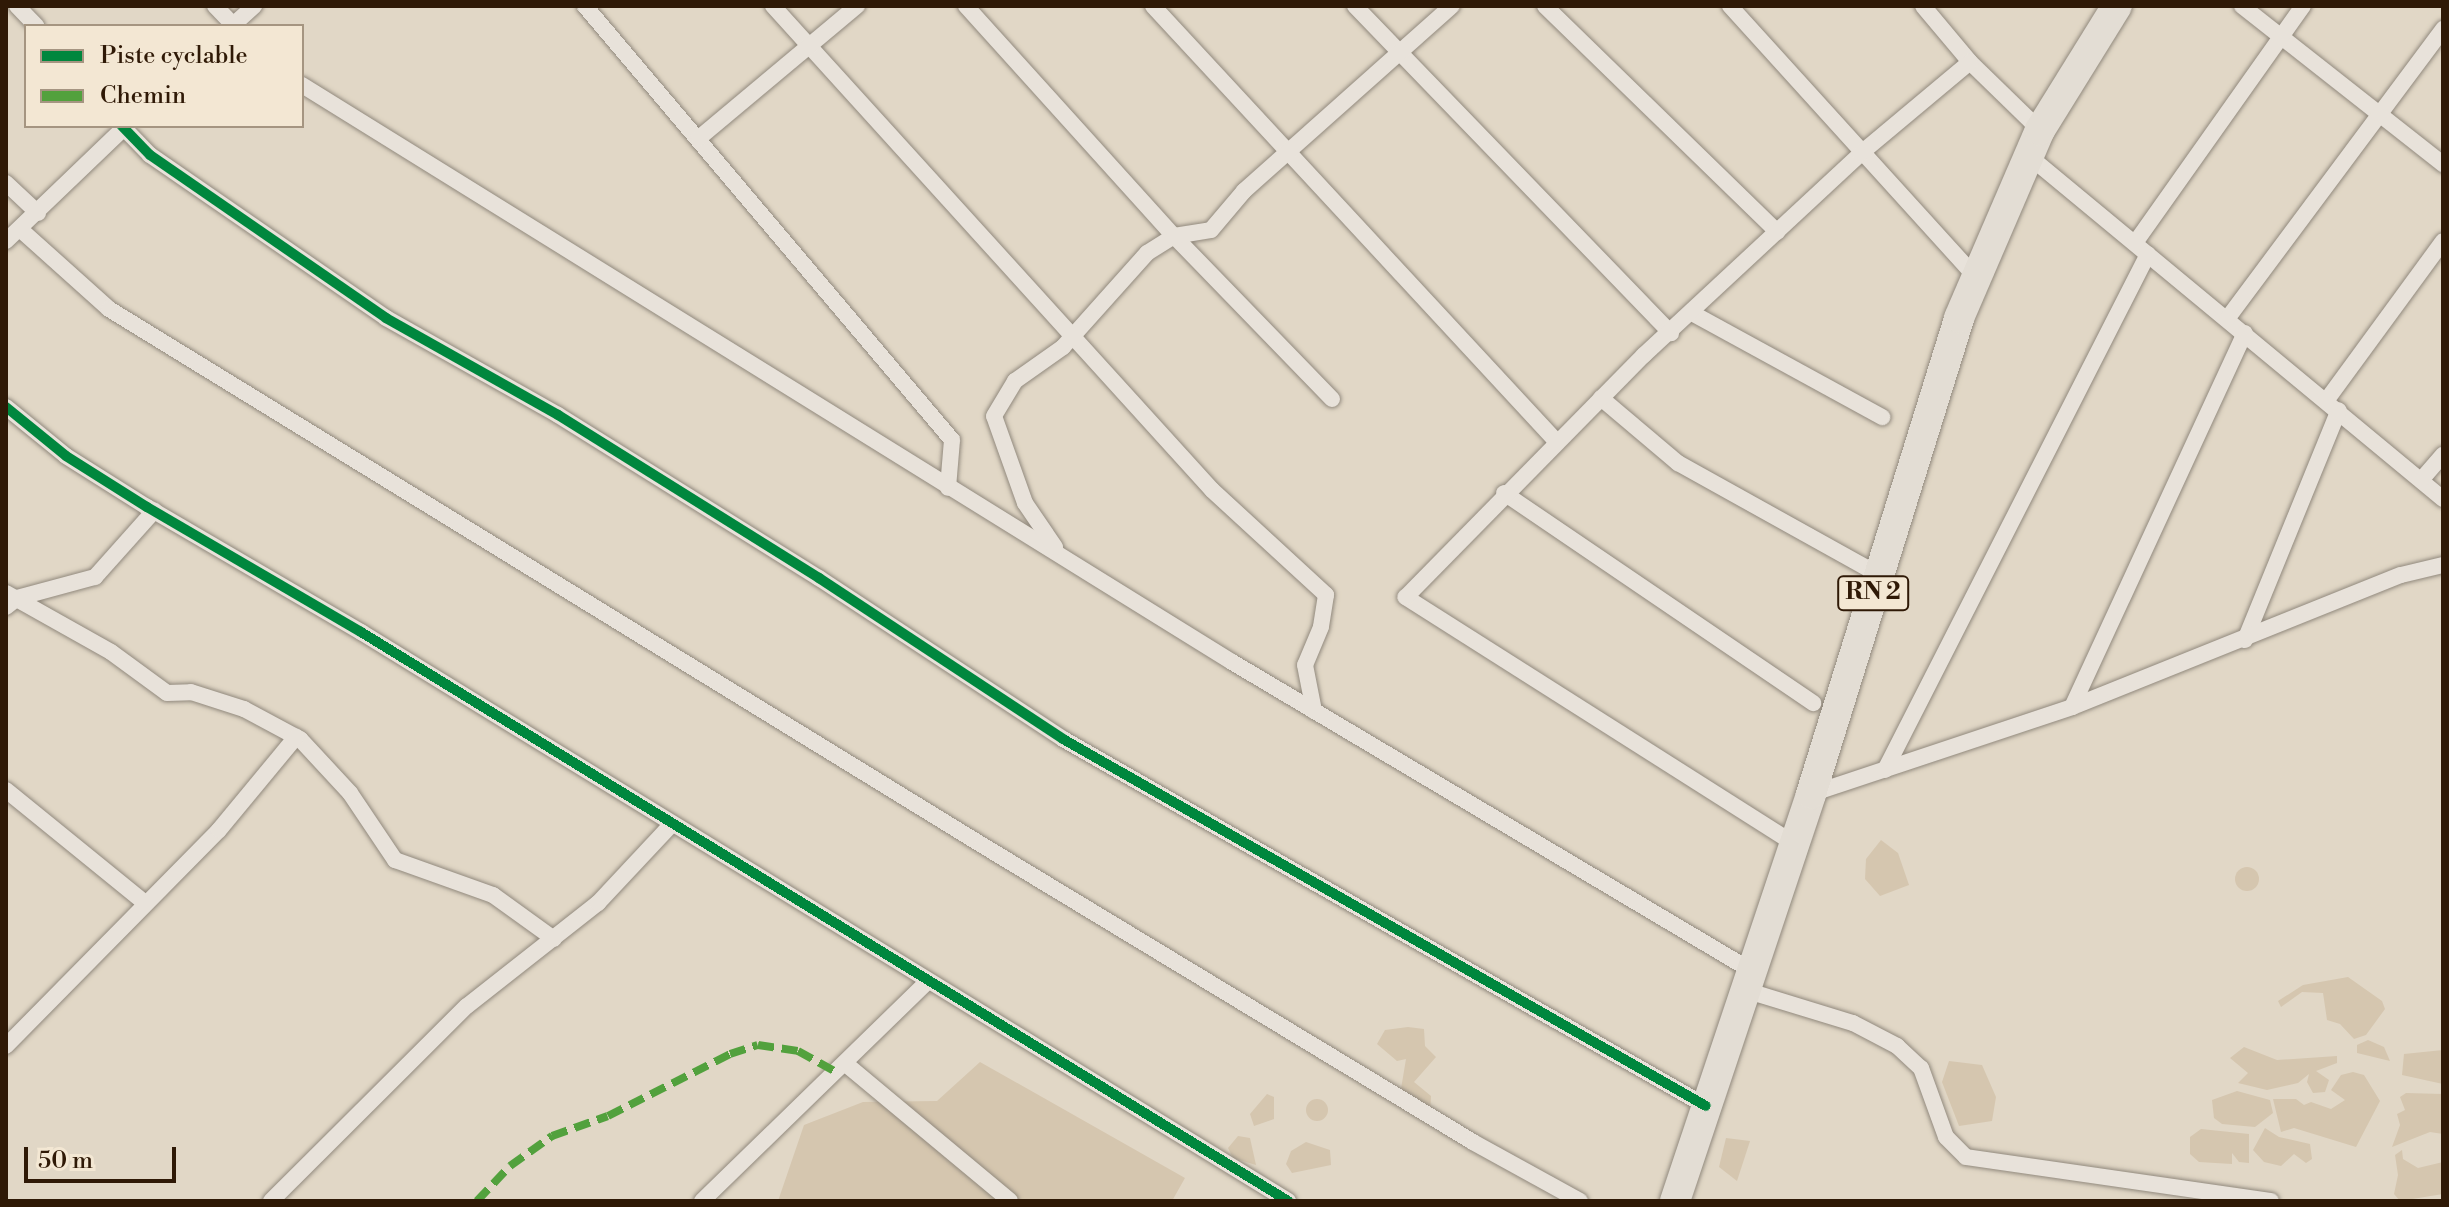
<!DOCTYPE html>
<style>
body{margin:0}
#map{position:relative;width:2449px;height:1207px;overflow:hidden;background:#e1d7c6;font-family:"Libre Bodoni",serif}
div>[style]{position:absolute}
.green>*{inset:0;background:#d5c6af}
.round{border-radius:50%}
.roads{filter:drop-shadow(0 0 2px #91897d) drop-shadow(0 0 2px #91897d)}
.street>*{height:16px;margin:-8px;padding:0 8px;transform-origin:8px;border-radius:8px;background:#e8e2da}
.highway>*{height:30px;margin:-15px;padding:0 15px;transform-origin:15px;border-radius:15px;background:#e3ddd4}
.quiet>*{height:8px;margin-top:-4px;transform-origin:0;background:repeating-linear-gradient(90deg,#52a13d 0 16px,transparent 0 24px)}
.cycleway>*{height:10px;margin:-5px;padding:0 5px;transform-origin:5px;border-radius:5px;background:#00873e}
span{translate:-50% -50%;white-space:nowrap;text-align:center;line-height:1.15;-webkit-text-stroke:6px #f3e7d3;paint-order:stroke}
.shield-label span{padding:2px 6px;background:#f3e7d3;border:2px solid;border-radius:6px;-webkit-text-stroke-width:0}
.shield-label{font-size:24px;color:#2f1906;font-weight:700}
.frame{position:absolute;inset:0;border:8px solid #2f1906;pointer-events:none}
.legend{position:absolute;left:24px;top:24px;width:280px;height:104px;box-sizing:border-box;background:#f3e7d3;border:2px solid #a59581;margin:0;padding:10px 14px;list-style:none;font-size:24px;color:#2f1906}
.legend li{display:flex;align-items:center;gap:16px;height:40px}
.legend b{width:40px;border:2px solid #a59581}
.scale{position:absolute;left:24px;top:1147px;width:152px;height:36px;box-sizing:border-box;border:4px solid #2f1906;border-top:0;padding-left:10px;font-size:24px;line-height:28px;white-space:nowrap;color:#2f1906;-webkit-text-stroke:6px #f3e7d3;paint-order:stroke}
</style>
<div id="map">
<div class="green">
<div style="clip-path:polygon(1881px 840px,1898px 853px,1909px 885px,1880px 896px,1865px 879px,1866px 859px)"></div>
<div class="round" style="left:2235px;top:867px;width:24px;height:24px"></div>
<div style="clip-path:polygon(2348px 977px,2382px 1001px,2385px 1009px,2366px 1035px,2354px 1039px,2340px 1024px,2327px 1020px,2323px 993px,2302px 992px,2281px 1007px,2278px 1001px,2303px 985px)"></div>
<div style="clip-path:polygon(1408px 1027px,1424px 1029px,1425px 1046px,1436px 1057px,1414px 1082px,1431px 1096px,1430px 1115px,1401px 1089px,1406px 1059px,1397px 1061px,1377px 1044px,1385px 1030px)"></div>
<div style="clip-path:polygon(2368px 1040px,2384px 1047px,2390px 1061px,2357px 1053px,2357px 1045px)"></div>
<div style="clip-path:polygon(2244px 1047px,2277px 1060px,2337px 1056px,2337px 1063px,2316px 1071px,2329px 1080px,2325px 1092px,2313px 1093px,2307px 1082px,2309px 1074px,2298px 1083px,2267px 1090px,2238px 1083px,2248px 1073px,2230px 1058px)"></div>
<div style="clip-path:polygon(2443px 1050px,2443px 1084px,2402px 1075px,2404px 1054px)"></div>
<div style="clip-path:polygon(1949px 1061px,1982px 1065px,1996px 1097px,1992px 1121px,1959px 1126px,1942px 1082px)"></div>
<div style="clip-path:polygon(980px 1062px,1185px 1178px,1172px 1201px,778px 1201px,804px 1125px,863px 1102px,937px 1101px)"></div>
<div style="clip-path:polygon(2353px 1072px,2364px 1075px,2380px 1101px,2356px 1147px,2294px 1128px,2281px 1132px,2273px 1099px,2296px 1099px,2304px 1105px,2311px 1102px,2331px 1109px,2345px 1100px,2331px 1090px,2341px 1075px)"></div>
<div style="clip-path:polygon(2237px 1091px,2270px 1100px,2273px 1113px,2255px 1127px,2222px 1124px,2214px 1118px,2212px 1100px)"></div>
<div style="clip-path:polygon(2406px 1093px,2443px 1094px,2443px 1134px,2430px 1132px,2392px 1147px,2400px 1125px,2397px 1114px,2405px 1110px,2400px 1097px)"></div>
<div style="clip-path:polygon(1267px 1094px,1274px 1097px,1274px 1119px,1254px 1126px,1250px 1114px)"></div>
<div class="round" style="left:1306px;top:1099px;width:22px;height:22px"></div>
<div style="clip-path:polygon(2265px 1128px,2279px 1137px,2310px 1144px,2312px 1159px,2306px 1163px,2294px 1154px,2281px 1166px,2264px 1162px,2253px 1150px)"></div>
<div style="clip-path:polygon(2201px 1129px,2249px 1134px,2249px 1163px,2239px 1162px,2232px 1153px,2232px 1164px,2199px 1162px,2190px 1154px,2190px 1137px)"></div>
<div style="clip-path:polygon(1238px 1136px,1250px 1138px,1256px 1165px,1233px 1158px,1228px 1148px)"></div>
<div style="clip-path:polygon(1726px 1138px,1750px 1141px,1737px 1181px,1719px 1167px)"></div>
<div style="clip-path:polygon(1306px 1142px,1330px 1150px,1331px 1165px,1292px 1173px,1286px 1164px,1291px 1151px)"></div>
<div style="clip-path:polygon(2402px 1150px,2403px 1159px,2418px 1168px,2443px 1162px,2443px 1194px,2400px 1201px,2394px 1194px,2398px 1175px,2395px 1155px)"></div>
</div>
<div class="roads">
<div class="street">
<div style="left:17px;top:6px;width:28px;rotate:46deg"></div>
<div style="left:215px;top:6px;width:28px;rotate:46deg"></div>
<div style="left:585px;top:6px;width:568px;rotate:49.78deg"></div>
<div style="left:952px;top:440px;width:48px;rotate:94.8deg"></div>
<div style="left:773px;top:6px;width:653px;rotate:47.79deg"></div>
<div style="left:1212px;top:490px;width:155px;rotate:42.6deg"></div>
<div style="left:1326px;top:595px;width:32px;rotate:99deg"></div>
<div style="left:1321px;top:627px;width:41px;rotate:112.8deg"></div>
<div style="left:1305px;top:665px;width:47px;rotate:78.9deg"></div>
<div style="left:966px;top:6px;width:310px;rotate:47.9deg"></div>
<div style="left:1174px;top:236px;width:227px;rotate:45.9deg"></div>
<div style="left:1153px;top:6px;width:593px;rotate:47.19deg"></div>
<div style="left:1355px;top:6px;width:455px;rotate:46deg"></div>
<div style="left:1545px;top:6px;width:324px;rotate:44.2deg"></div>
<div style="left:1730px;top:6px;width:366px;rotate:47.8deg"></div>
<div style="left:1923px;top:6px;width:73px;rotate:50deg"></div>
<div style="left:1970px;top:62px;width:98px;rotate:44.2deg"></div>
<div style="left:2242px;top:6px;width:256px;rotate:38.2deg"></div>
<div style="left:232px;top:26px;width:30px;rotate:-42deg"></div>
<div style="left:302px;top:85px;width:1094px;rotate:31.82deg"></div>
<div style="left:1232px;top:662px;width:605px;rotate:30.72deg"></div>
<div style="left:122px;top:126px;width:40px;rotate:46deg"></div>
<div style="left:150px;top:155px;width:287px;rotate:34.6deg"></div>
<div style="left:386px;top:318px;width:197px;rotate:29.4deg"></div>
<div style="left:558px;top:415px;width:308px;rotate:32deg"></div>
<div style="left:819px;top:578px;width:292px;rotate:33.4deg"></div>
<div style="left:1063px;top:739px;width:740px;rotate:29.72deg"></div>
<div style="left:699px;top:138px;width:206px;rotate:-39.9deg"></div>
<div style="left:2030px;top:157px;width:536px;rotate:39.63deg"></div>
<div style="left:6px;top:183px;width:44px;rotate:43.2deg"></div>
<div style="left:21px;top:230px;width:118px;rotate:41.9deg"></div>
<div style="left:109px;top:309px;width:1024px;rotate:31.55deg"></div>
<div style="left:982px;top:845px;width:574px;rotate:31.17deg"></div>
<div style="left:1473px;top:1142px;width:122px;rotate:28.9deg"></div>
<div style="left:6px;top:241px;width:166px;rotate:-43.8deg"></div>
<div style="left:2135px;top:243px;width:291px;rotate:-54.7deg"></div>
<div style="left:1692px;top:313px;width:217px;rotate:28.7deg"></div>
<div style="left:2227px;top:319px;width:362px;rotate:-53.3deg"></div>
<div style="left:1601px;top:398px;width:101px;rotate:40.2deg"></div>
<div style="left:1678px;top:463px;width:230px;rotate:29.1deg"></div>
<div style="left:2326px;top:401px;width:198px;rotate:-53.8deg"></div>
<div style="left:6px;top:407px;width:77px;rotate:39.2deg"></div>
<div style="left:66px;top:456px;width:96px;rotate:32.2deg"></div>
<div style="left:147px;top:507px;width:248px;rotate:30.3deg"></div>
<div style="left:361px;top:632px;width:1088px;rotate:31.54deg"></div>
<div style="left:2422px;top:479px;width:32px;rotate:-49deg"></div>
<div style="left:1504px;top:493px;width:374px;rotate:34.2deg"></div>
<div style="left:1055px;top:547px;width:53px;rotate:-124.3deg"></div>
<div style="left:1025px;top:503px;width:92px;rotate:-109.6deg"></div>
<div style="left:994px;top:416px;width:41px;rotate:-59deg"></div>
<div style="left:1015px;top:381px;width:59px;rotate:-35.3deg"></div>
<div style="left:1063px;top:347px;width:126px;rotate:-48.2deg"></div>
<div style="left:1147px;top:253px;width:32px;rotate:-32deg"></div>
<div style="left:1174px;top:236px;width:37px;rotate:-9deg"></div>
<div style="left:1211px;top:230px;width:51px;rotate:-49.8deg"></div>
<div style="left:1244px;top:191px;width:278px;rotate:-41.7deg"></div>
<div style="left:6px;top:593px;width:120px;rotate:29.3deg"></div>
<div style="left:111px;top:652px;width:69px;rotate:36.2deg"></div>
<div style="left:167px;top:693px;width:24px;rotate:-2deg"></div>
<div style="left:191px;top:692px;width:56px;rotate:17.8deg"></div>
<div style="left:244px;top:709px;width:64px;rotate:28.2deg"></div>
<div style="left:300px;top:739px;width:74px;rotate:47.2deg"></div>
<div style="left:350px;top:793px;width:81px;rotate:56.1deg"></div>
<div style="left:395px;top:860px;width:104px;rotate:19.7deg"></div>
<div style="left:493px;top:895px;width:75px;rotate:35.8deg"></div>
<div style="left:6px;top:607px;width:14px;rotate:-39deg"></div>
<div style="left:17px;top:598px;width:81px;rotate:-15.1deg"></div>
<div style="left:95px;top:577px;width:89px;rotate:-48.2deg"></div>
<div style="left:2245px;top:640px;width:248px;rotate:-67.8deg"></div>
<div style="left:2072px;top:707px;width:412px;rotate:-65.2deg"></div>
<div style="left:1885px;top:770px;width:579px;rotate:-62.99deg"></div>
<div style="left:6px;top:790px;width:178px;rotate:39.1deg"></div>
<div style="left:1811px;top:794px;width:275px;rotate:-18.4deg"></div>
<div style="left:2072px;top:707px;width:354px;rotate:-21.9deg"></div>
<div style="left:2401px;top:575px;width:43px;rotate:-13.4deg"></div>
<div style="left:1793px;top:843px;width:459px;rotate:-147.6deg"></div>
<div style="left:1406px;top:597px;width:339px;rotate:-45.5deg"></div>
<div style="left:1644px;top:355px;width:295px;rotate:-42.9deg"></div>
<div style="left:1860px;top:154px;width:143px;rotate:-39.9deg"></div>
<div style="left:1745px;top:990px;width:113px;rotate:17deg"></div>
<div style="left:1853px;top:1023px;width:50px;rotate:27.6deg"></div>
<div style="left:1897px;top:1046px;width:33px;rotate:43deg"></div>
<div style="left:1921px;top:1068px;width:73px;rotate:70.1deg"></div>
<div style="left:1946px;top:1137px;width:28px;rotate:45deg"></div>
<div style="left:1966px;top:1157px;width:308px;rotate:8.2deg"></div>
<div style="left:6px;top:1046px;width:303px;rotate:-45.4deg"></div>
<div style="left:219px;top:830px;width:121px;rotate:-50.4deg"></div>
<div style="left:847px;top:1065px;width:212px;rotate:39.8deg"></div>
<div style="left:271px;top:1201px;width:276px;rotate:-44.9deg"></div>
<div style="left:467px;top:1006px;width:167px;rotate:-38.2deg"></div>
<div style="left:598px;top:903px;width:105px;rotate:-46.9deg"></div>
<div style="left:702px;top:1201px;width:314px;rotate:-44.2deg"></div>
</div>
<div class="highway">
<div style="left:1675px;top:1201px;width:429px;rotate:-71.5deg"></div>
<div style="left:1811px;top:794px;width:498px;rotate:-72.7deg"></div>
<div style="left:1959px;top:318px;width:205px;rotate:-66.7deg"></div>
<div style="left:2040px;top:130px;width:146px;rotate:-58.2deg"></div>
</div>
</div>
<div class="quiet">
<div style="left:477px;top:1201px;width:48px;rotate:-46.7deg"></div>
<div style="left:510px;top:1166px;width:52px;rotate:-35.5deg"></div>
<div style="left:552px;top:1136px;width:59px;rotate:-19.7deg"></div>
<div style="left:608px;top:1116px;width:137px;rotate:-26.9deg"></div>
<div style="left:730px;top:1054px;width:29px;rotate:-18deg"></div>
<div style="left:758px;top:1045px;width:40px;rotate:8.5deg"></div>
<div style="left:798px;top:1051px;width:46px;rotate:28.8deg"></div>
</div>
<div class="cycleway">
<div style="left:122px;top:126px;width:40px;rotate:46deg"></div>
<div style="left:150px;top:155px;width:287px;rotate:34.6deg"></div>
<div style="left:386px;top:318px;width:197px;rotate:29.4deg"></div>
<div style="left:558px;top:415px;width:308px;rotate:32deg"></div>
<div style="left:819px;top:578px;width:292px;rotate:33.4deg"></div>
<div style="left:1063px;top:739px;width:740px;rotate:29.72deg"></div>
<div style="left:6px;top:407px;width:77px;rotate:39.2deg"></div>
<div style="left:66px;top:456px;width:96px;rotate:32.2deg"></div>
<div style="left:147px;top:507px;width:248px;rotate:30.3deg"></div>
<div style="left:361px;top:632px;width:1088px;rotate:31.54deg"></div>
</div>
<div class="shield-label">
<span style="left:1873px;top:593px">RN 2</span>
</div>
<div class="frame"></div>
<ul class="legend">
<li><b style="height:10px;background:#00873e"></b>Piste cyclable</li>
<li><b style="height:10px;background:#52a13d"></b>Chemin</li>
</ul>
<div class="scale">50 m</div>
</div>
